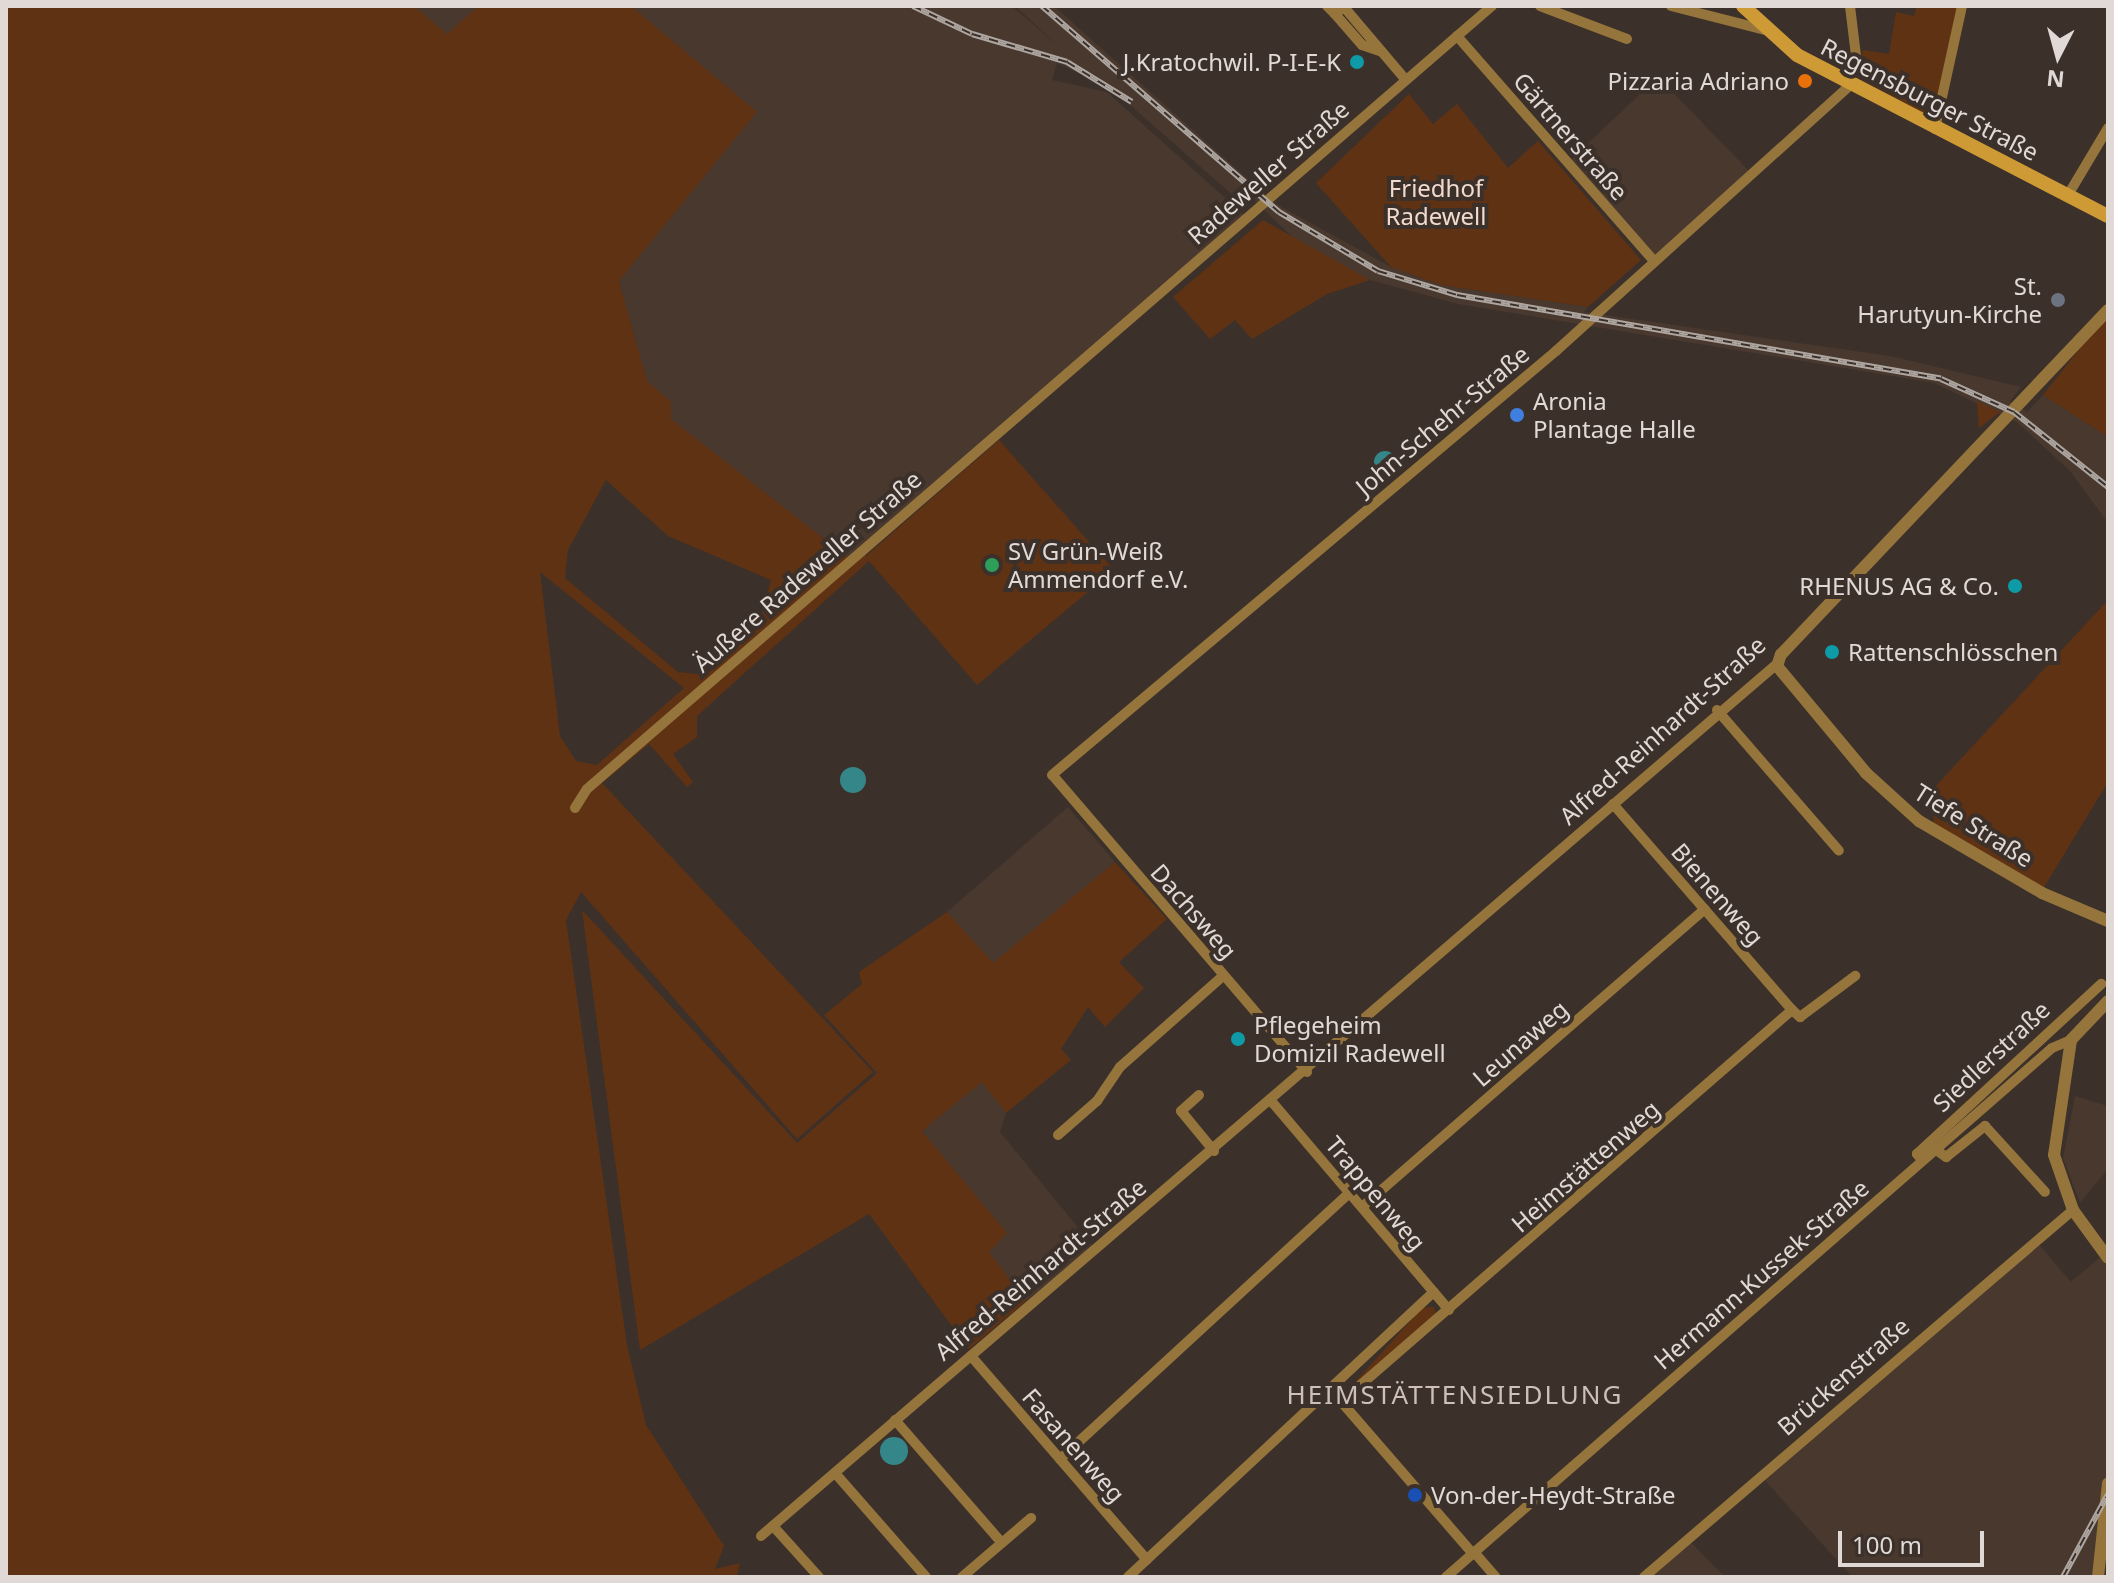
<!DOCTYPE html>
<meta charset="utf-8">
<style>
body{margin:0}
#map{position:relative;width:2114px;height:1583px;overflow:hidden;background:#3b302a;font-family:"Noto Sans",sans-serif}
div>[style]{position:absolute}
.built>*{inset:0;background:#49382e}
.green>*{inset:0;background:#603214}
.water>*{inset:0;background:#358689}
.round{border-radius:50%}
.minor>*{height:10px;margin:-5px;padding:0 5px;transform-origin:5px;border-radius:5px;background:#96753c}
.tertiary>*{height:12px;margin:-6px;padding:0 6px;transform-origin:6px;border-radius:6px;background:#96753c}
.secondary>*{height:14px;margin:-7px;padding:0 7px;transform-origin:7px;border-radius:7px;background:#ce9a35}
.rail>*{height:6px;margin-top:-3px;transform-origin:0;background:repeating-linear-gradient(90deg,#3b302a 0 9px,#aea6a1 0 18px);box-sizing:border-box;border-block:2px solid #aea6a1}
.dots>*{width:22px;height:22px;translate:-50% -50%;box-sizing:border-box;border:4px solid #3b302a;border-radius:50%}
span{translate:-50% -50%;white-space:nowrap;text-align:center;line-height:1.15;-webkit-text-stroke:8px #3b302a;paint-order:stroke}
.poi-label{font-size:24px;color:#e0d9d5}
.right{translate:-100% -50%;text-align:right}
.left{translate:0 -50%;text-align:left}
.street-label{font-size:24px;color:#e0d9d5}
.park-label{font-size:24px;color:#f2dacd}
.neighbourhood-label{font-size:26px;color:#cec0b8;letter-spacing:2px}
.frame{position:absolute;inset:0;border:8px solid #e0d9d5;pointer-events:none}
.north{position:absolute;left:2018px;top:16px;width:80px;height:80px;-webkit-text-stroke:6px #3b302a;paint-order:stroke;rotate:186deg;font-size:22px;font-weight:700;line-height:32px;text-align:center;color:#e0d9d5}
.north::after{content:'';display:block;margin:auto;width:28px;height:36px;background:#e0d9d5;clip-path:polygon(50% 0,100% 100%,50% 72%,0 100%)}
.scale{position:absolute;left:1838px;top:1531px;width:146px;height:36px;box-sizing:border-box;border:4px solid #e0d9d5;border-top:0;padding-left:10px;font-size:24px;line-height:28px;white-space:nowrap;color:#e0d9d5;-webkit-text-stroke:6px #3b302a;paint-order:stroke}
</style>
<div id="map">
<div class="built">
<div style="clip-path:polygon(414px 6px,478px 6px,447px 35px)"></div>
<div style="clip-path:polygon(631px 6px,1012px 6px,1061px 48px,1015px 6px,1054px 6px,1276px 204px,1391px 267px,1441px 285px,1588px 307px,1584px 312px,1890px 356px,2021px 387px,2010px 401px,2027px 412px,2043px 395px,2108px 437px,2108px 523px,2070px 471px,2018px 423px,1934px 383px,1458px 304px,1370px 280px,1298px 242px,1253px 200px,1245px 206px,1112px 89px,1057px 63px,1052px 80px,1107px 92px,1244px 215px,851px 560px,671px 419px,671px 402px,647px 382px,619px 281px,757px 112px)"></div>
<div style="clip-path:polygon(1658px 77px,1752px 174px,1655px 262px,1567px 163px)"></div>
<div style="clip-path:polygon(1068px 807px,1115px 862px,993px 964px,947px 912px)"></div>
<div style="clip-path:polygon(982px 1082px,1006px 1113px,1000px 1132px,1093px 1246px,1026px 1301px,988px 1251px,1007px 1233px,922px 1131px)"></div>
<div style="clip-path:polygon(2075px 1096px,2108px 1106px,2108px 1169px,2080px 1203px,2063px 1158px)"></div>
<div style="clip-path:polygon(2036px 1241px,2071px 1282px,2104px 1254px,2108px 1258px,2108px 1484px,2099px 1577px,1852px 1577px,1760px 1475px)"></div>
<div style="clip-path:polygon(1688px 1539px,1725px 1577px,1644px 1577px)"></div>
</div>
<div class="green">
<div style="clip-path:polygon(evenodd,6px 6px,414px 6px,447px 34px,478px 6px,631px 6px,757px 112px,619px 281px,647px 381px,671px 402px,671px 419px,851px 560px,861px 551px,866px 556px,999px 440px,1114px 570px,977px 685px,869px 561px,697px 716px,697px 737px,673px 754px,693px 782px,687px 787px,649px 744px,602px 783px,873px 1072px,797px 1139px,581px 892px,566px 920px,627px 1345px,646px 1425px,724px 1546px,715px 1569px,740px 1563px,737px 1577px,6px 1577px,6px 6px,606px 480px,668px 536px,771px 580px,758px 628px,706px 675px,678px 672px,565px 578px,568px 550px,606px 480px,6px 6px,540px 572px,684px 688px,597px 765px,576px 761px,560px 736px,540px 572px)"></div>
<div style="clip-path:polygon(1917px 6px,1959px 6px,1933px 118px,1856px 76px,1863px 50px,1889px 54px,1896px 12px,1914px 16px)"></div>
<div style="clip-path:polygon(1409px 94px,1433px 124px,1457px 104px,1508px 168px,1538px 141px,1641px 260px,1588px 307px,1441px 285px,1391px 267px,1316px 183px)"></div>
<div style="clip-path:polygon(1263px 220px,1370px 280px,1327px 294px,1252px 339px,1235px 320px,1210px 339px,1173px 297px)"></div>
<div style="clip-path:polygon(2107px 314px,2108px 315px,2108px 437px,2043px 395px)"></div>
<div style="clip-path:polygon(1977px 401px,2000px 412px,1979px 428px)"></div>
<div style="clip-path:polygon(2108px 600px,2108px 782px,2043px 889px,1934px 828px,1933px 789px)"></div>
<div style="clip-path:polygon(1115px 862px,1167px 919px,1119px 962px,1144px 988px,1105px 1027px,1088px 1007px,1061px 1049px,1071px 1060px,1006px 1113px,982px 1082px,922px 1131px,1007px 1233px,989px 1252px,1026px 1301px,969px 1349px,869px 1214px,640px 1350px,582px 910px,797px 1143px,877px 1073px,824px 1015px,862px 984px,859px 972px,947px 912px,993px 963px)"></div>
<div style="clip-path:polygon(1434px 1307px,1436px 1314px,1346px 1392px,1422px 1308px)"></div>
</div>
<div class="water">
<div class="round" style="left:1374px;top:451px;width:22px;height:22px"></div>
<div class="round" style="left:840px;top:767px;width:26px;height:26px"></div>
<div class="round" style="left:880px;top:1437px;width:28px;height:28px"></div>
</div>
<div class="minor">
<div style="left:1327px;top:6px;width:11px;rotate:45deg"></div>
<div style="left:1335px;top:14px;width:11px;rotate:-38deg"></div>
<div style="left:1344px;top:7px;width:94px;rotate:49.7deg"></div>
<div style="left:1540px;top:6px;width:93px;rotate:20.8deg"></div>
<div style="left:1671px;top:6px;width:101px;rotate:14.3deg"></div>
<div style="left:1335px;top:14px;width:41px;rotate:48.9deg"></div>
<div style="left:1362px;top:45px;width:21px;rotate:19deg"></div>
<div style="left:1457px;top:36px;width:300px;rotate:48.8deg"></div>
<div style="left:1845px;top:82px;width:22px;rotate:-56deg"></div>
<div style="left:1857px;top:64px;width:58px;rotate:-96.9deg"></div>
<div style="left:1935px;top:129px;width:126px;rotate:-77.6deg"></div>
<div style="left:2068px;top:195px;width:78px;rotate:-59.2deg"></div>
<div style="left:1717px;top:710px;width:186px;rotate:49.1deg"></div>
<div style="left:1613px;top:804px;width:273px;rotate:49deg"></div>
<div style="left:575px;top:808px;width:22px;rotate:-58deg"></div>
<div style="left:587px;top:789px;width:1197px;rotate:-40.87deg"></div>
<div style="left:1307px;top:1072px;width:391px;rotate:-130.6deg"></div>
<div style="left:1052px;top:775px;width:659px;rotate:-40.07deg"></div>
<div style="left:1556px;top:351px;width:396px;rotate:-42.1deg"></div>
<div style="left:1199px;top:1095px;width:24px;rotate:138deg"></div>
<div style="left:1181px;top:1111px;width:52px;rotate:50.5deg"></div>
<div style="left:1272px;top:1102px;width:273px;rotate:49.6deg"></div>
<div style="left:1058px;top:1135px;width:52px;rotate:-41.1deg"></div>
<div style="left:1097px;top:1101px;width:41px;rotate:-55.9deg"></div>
<div style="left:1120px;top:1067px;width:137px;rotate:-41.5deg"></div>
<div style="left:1935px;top:1149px;width:14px;rotate:36deg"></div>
<div style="left:1946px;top:1157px;width:50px;rotate:-38.5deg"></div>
<div style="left:1985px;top:1126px;width:89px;rotate:47.7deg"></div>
<div style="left:1922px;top:1160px;width:8px;rotate:-130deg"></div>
<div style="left:1917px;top:1154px;width:251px;rotate:-42.7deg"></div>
<div style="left:1362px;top:1207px;width:454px;rotate:-41deg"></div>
<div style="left:971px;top:1356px;width:269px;rotate:49.2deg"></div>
<div style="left:1338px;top:1398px;width:206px;rotate:49.1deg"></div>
<div style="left:1341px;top:1402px;width:598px;rotate:-41deg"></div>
<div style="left:1792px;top:1010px;width:11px;rotate:41deg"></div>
<div style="left:1800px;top:1017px;width:69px;rotate:-36.7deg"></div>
<div style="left:895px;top:1420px;width:162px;rotate:49deg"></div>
<div style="left:1060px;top:1459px;width:393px;rotate:-42.6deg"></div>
<div style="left:835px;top:1473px;width:138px;rotate:48.8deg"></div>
<div style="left:773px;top:1526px;width:69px;rotate:48deg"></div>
<div style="left:761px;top:1536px;width:1339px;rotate:-40.64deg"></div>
<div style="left:1474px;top:1552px;width:33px;rotate:49deg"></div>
<div style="left:962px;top:1577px;width:91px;rotate:-40.5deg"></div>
<div style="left:1128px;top:1577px;width:418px;rotate:-43deg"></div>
<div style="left:1446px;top:1577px;width:804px;rotate:-41.12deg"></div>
<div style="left:2052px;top:1048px;width:21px;rotate:-23deg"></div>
<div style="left:1644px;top:1577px;width:565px;rotate:-40.55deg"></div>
</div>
<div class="tertiary">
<div style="left:2108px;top:310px;width:475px;rotate:133.5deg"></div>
<div style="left:1781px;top:654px;width:13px;rotate:108deg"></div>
<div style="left:1777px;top:666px;width:139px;rotate:50.2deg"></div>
<div style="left:1866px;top:773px;width:72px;rotate:42.2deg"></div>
<div style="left:1919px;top:821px;width:143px;rotate:30.3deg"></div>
<div style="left:2042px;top:893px;width:72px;rotate:23deg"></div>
<div style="left:2108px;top:1001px;width:54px;rotate:133.5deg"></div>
<div style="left:2071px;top:1040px;width:116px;rotate:98.4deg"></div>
<div style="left:2054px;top:1155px;width:58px;rotate:70.9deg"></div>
<div style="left:2073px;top:1210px;width:59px;rotate:53.9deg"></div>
<div style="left:2098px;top:1577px;width:94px;rotate:-83.9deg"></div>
</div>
<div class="secondary">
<div style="left:1743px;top:6px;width:73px;rotate:42.2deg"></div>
<div style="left:1797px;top:55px;width:350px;rotate:27.4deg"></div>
</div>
<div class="rail">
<div style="left:913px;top:6px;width:65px;rotate:25.4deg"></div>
<div style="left:972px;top:34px;width:99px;rotate:16.4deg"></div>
<div style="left:1067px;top:62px;width:76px;rotate:31.6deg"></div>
<div style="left:1042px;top:6px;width:314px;rotate:41deg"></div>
<div style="left:1279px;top:212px;width:115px;rotate:30.8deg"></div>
<div style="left:1378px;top:271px;width:83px;rotate:16.9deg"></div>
<div style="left:1457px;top:295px;width:491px;rotate:9.8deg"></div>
<div style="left:1941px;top:379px;width:80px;rotate:24.3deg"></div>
<div style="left:2014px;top:412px;width:120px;rotate:38.6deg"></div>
<div style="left:2063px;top:1577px;width:94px;rotate:-61.5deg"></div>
</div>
<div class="dots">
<div style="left:1357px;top:62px;background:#0f9aa8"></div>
<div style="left:1805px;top:81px;background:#e8710a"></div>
<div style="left:2058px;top:300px;background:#6b7280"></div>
<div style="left:1517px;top:415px;background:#3f7fe0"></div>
<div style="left:992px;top:565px;background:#2e9e5b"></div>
<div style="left:2015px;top:586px;background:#0f9aa8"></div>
<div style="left:1832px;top:652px;background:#0f9aa8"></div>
<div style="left:1238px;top:1039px;background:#0f9aa8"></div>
<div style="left:1415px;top:1495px;background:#1a4fb4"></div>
</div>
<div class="poi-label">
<span class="right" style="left:1341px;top:62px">J.Kratochwil. P-I-E-K</span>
<span class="right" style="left:1789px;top:81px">Pizzaria Adriano</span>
<span class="right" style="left:2042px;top:300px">St.<br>Harutyun-Kirche</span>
<span class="left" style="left:1533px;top:415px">Aronia<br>Plantage Halle</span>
<span class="left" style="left:1008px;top:565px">SV Grün-Weiß<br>Ammendorf e.V.</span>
<span class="right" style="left:1999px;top:586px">RHENUS AG &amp; Co.</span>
<span class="left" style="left:1848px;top:652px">Rattenschlösschen</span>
<span class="left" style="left:1254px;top:1039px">Pflegeheim<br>Domizil Radewell</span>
<span class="left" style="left:1431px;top:1495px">Von-der-Heydt-Straße</span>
</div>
<div class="street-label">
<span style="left:1930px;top:99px;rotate:27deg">Regensburger Straße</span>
<span style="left:1571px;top:136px;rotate:49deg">Gärtnerstraße</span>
<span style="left:1268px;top:172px;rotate:-41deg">Radeweller Straße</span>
<span style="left:1442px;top:420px;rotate:-40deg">John-Schehr-Straße</span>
<span style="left:807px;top:571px;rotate:-41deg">Äußere Radeweller Straße</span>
<span style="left:1662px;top:730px;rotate:-42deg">Alfred-Reinhardt-Straße</span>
<span style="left:1974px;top:825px;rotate:32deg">Tiefe Straße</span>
<span style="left:1718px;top:894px;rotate:49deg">Bienenweg</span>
<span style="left:1194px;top:911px;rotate:49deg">Dachsweg</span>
<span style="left:1520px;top:1043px;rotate:-41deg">Leunaweg</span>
<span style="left:1991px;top:1056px;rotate:-43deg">Siedlerstraße</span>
<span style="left:1585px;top:1166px;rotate:-41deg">Heimstättenweg</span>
<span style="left:1376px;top:1193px;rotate:50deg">Trappenweg</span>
<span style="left:1040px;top:1269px;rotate:-40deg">Alfred-Reinhardt-Straße</span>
<span style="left:1761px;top:1274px;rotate:-41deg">Hermann-Kussek-Straße</span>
<span style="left:1843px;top:1376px;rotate:-41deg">Brückenstraße</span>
<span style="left:1074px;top:1445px;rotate:49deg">Fasanenweg</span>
</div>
<div class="park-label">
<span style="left:1436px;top:202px">Friedhof<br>Radewell</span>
</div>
<div class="neighbourhood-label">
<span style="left:1455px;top:1395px">HEIMSTÄTTENSIEDLUNG</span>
</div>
<div class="frame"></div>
<div class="north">N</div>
<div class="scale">100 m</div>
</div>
